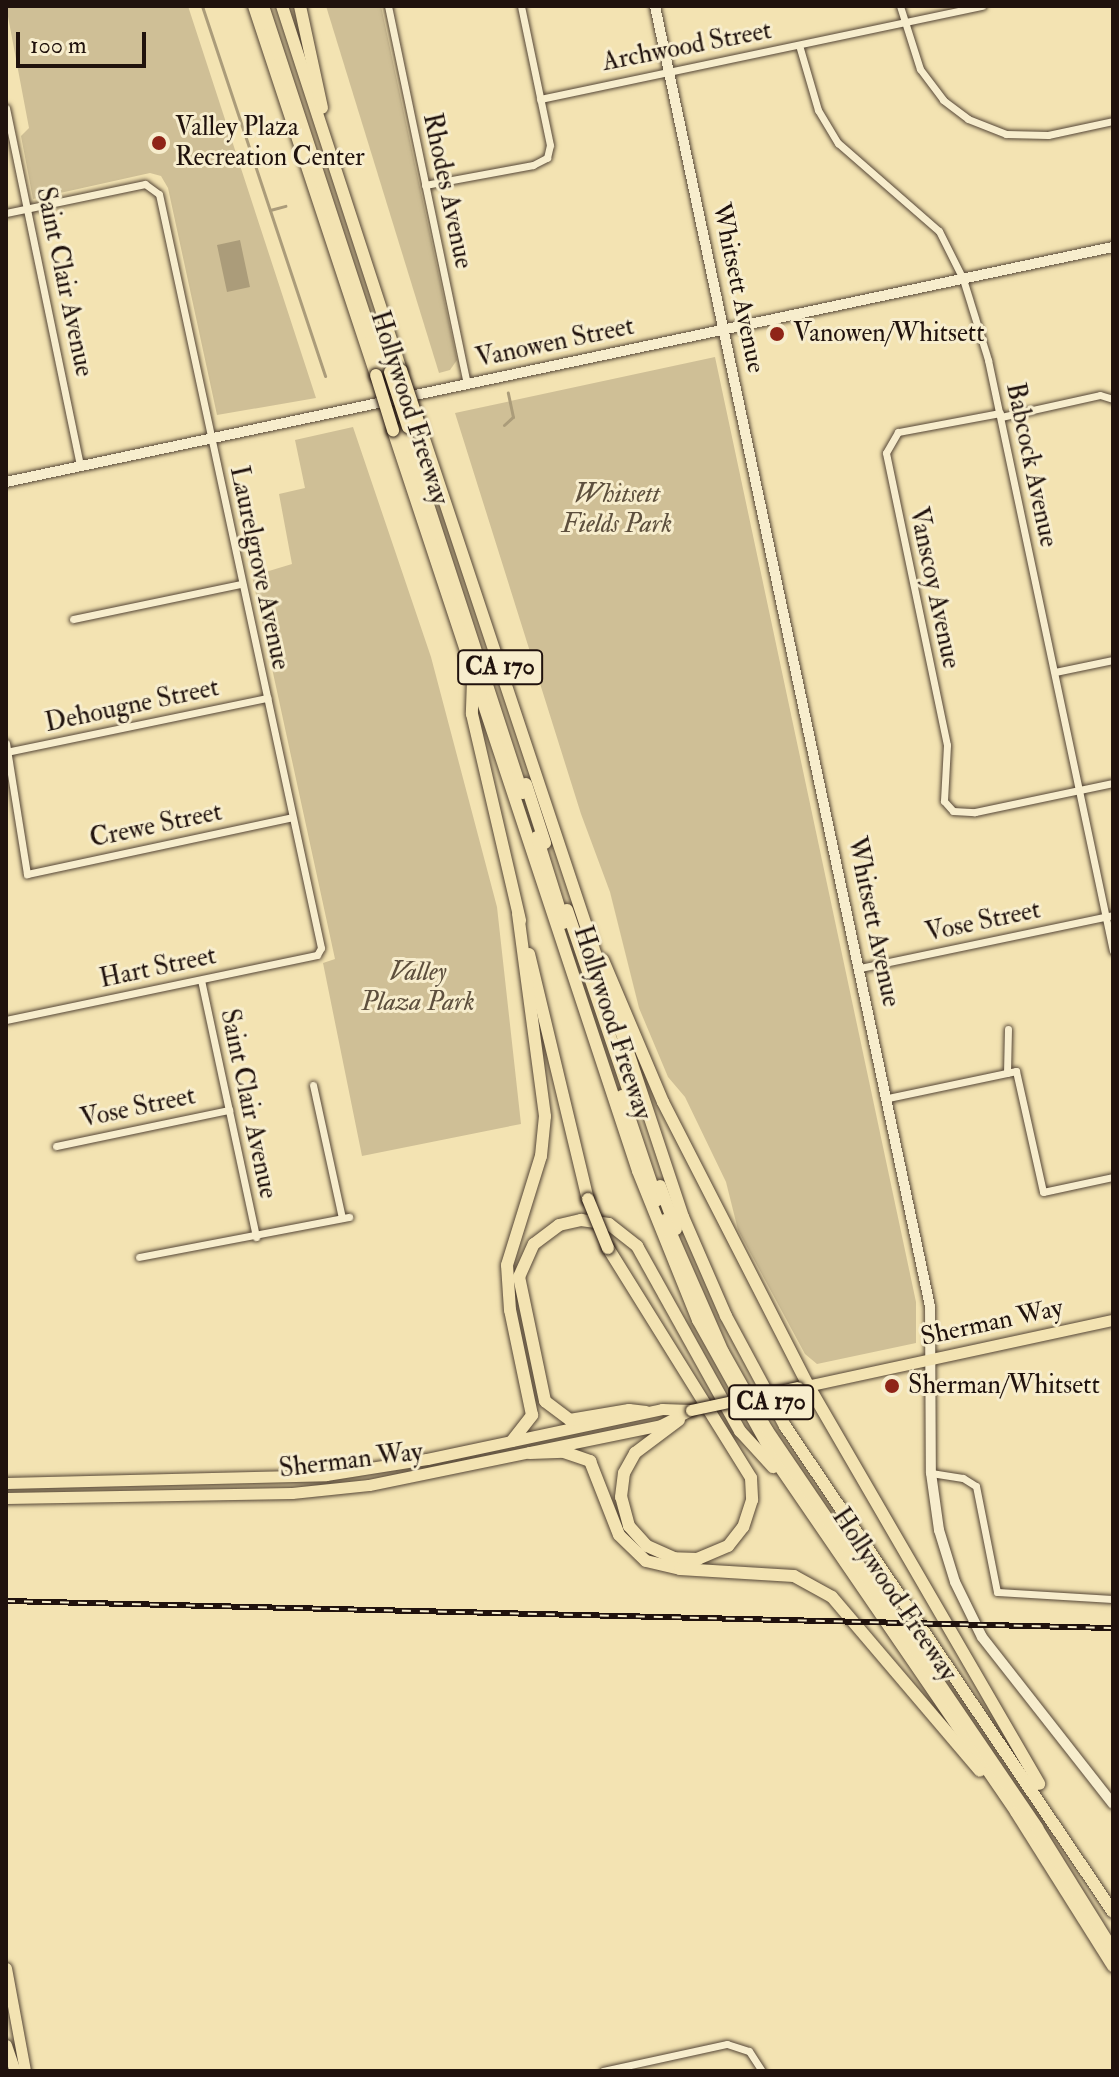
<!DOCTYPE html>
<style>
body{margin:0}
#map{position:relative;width:1119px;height:2077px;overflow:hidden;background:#f3e3b2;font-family:"IM FELL Double Pica",serif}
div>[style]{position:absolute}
.green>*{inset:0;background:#cfbf96}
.water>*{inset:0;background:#ab9c7a}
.stream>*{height:3px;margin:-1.5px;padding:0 1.5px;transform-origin:1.5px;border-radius:1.5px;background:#ab9c7a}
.roads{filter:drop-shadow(0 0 2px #554636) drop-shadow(0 0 2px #554636)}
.street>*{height:7px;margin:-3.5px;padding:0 3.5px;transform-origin:3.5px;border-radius:3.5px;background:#f7edcd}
.secondary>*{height:10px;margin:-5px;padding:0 5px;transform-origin:5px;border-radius:5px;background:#f7edcd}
.primary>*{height:11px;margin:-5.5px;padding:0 5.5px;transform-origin:5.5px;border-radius:5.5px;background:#f3e3b2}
.highway>*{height:12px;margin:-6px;padding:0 6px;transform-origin:6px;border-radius:6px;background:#f3e3b2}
.rail>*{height:6px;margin-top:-3px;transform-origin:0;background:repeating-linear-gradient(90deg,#f7edcd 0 9px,#20120d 0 18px);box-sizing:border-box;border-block:2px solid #20120d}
.bridges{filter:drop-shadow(0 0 2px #20120d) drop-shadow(0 0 2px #20120d)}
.primary-bridge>*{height:11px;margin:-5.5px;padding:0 5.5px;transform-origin:5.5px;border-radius:5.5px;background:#f3e3b2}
.highway-bridge>*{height:12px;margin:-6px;padding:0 6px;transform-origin:6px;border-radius:6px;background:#f3e3b2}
.dots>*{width:22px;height:22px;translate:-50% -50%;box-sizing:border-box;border:4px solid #f7edcd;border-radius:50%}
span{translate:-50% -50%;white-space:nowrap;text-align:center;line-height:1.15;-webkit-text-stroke:6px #f7edcd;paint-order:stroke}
.shield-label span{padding:2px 6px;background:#f7edcd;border:2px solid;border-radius:6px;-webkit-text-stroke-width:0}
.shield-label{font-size:24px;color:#20120d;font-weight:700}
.street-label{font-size:26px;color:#20120d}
.poi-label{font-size:26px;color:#20120d}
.left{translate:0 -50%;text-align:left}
.park-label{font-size:26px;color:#5d4f3d;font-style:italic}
.frame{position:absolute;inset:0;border:8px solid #20120d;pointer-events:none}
.scale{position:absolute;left:16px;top:32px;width:130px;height:36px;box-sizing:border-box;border:4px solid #20120d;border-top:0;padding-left:10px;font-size:24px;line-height:28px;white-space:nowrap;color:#20120d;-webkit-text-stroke:6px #f7edcd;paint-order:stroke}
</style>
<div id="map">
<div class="green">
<div style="clip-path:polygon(6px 6px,188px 6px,316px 398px,217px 415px,168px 188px,161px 176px,150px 173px,33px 199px,21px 136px,29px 128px)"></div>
<div style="clip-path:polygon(326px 6px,381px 6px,457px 360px,450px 370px,439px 373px)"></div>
<div style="clip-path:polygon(715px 357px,916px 1302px,916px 1343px,817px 1364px,805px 1354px,738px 1230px,726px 1182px,685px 1097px,668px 1077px,639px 1008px,610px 892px,581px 814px,455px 413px)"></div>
<div style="clip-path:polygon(353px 427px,431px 657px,497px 907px,521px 1124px,362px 1156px,323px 963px,335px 959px,252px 576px,292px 564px,279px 494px,305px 488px,295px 440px)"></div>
</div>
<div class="water">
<div style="clip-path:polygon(240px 240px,250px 287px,227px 292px,217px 245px)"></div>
</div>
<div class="stream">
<div style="left:202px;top:6px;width:390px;rotate:71.6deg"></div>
<div style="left:270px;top:210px;width:16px;rotate:-15deg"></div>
<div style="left:504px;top:425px;width:12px;rotate:-42deg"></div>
<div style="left:513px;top:417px;width:25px;rotate:-102deg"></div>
</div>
<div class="roads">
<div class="street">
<div style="left:388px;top:6px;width:386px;rotate:78.2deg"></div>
<div style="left:900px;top:6px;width:66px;rotate:72.4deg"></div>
<div style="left:920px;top:69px;width:39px;rotate:53deg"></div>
<div style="left:943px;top:100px;width:31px;rotate:37deg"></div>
<div style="left:968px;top:119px;width:41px;rotate:21.5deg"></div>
<div style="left:1006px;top:134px;width:42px;rotate:1.4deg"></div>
<div style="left:1048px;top:135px;width:66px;rotate:-12.2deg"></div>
<div style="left:799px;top:45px;width:68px;rotate:73.7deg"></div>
<div style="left:818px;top:110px;width:39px;rotate:59deg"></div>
<div style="left:838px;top:143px;width:134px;rotate:41.1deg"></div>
<div style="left:939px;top:231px;width:54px;rotate:63.4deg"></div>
<div style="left:963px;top:279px;width:85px;rotate:72.8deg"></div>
<div style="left:988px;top:360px;width:604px;rotate:78.06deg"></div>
<div style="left:540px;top:99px;width:452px;rotate:-11.9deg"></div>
<div style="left:6px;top:108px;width:366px;rotate:78.3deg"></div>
<div style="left:425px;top:185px;width:110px;rotate:-10.5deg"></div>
<div style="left:533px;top:165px;width:16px;rotate:-27deg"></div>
<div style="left:547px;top:158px;width:13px;rotate:-77deg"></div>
<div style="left:550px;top:145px;width:142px;rotate:-101.8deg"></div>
<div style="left:6px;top:213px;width:142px;rotate:-11.8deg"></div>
<div style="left:145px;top:184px;width:17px;rotate:36deg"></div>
<div style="left:159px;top:194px;width:771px;rotate:77.87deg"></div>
<div style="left:321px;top:948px;width:8px;rotate:120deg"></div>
<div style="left:317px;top:955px;width:318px;rotate:168.2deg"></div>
<div style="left:1000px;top:413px;width:104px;rotate:169.4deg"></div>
<div style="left:898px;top:432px;width:24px;rotate:120deg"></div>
<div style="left:886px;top:453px;width:298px;rotate:78.2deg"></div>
<div style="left:947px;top:745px;width:56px;rotate:93.1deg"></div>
<div style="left:944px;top:801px;width:13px;rotate:48deg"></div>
<div style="left:953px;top:811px;width:22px;rotate:3deg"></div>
<div style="left:975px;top:812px;width:141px;rotate:-11.9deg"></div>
<div style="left:1001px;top:417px;width:101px;rotate:-12.5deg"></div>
<div style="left:1100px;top:395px;width:14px;rotate:17deg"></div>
<div style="left:73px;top:619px;width:172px;rotate:-11.8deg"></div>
<div style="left:1055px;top:672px;width:59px;rotate:-11.7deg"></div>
<div style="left:6px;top:743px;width:133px;rotate:80.9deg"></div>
<div style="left:27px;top:874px;width:271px;rotate:-12.1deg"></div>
<div style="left:6px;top:752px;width:267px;rotate:-11.7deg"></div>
<div style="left:860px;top:968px;width:258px;rotate:-11.8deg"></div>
<div style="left:201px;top:980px;width:263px;rotate:77.9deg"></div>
<div style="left:1007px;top:1073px;width:44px;rotate:-88.7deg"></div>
<div style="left:313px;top:1085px;width:136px;rotate:77.7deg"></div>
<div style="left:888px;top:1098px;width:131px;rotate:-11.9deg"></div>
<div style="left:1016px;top:1071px;width:124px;rotate:77.4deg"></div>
<div style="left:1043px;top:1192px;width:72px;rotate:-12.1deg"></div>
<div style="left:56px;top:1146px;width:177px;rotate:-11.8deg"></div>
<div style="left:139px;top:1257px;width:214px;rotate:-10.8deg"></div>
<div style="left:931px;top:1473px;width:32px;rotate:9deg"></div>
<div style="left:963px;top:1478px;width:15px;rotate:32deg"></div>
<div style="left:976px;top:1486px;width:108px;rotate:78.8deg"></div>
<div style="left:997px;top:1592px;width:116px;rotate:3.5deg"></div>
<div style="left:603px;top:2071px;width:127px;rotate:-12.3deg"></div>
<div style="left:727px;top:2044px;width:23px;rotate:18deg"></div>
<div style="left:749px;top:2051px;width:24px;rotate:57deg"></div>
</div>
<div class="secondary">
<div style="left:655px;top:6px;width:1329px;rotate:78.06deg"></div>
<div style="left:930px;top:1306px;width:167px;rotate:89.7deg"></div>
<div style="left:931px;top:1473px;width:58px;rotate:82deg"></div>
<div style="left:939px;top:1530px;width:54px;rotate:72.9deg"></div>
<div style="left:955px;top:1582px;width:61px;rotate:63.9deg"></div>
<div style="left:982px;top:1637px;width:212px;rotate:51.9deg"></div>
<div style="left:6px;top:482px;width:1132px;rotate:-11.99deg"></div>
</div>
<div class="primary">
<div style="left:802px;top:1387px;width:318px;rotate:-12.2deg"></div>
<div style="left:6px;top:1483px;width:320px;rotate:-1.4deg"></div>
<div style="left:326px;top:1475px;width:102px;rotate:-9deg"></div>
<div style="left:427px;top:1459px;width:240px;rotate:-12deg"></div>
<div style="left:662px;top:1409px;width:29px;rotate:2deg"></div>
<div style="left:6px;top:1498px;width:286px;rotate:-1deg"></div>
<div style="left:292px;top:1493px;width:77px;rotate:-5.9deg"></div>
<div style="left:369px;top:1485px;width:298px;rotate:-11.6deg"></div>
<div style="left:661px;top:1425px;width:34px;rotate:-27deg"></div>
<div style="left:6px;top:1968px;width:105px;rotate:79.5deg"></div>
<div style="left:6px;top:2045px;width:28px;rotate:71deg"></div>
</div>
<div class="highway">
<div style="left:254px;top:6px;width:389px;rotate:71.7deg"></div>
<div style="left:263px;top:6px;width:386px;rotate:71.8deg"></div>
<div style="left:282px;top:6px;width:383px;rotate:71.9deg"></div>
<div style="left:300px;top:6px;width:104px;rotate:77.8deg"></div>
<div style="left:419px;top:424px;width:836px;rotate:71.59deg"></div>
<div style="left:683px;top:1217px;width:108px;rotate:66.5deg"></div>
<div style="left:726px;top:1316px;width:125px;rotate:61.8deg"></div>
<div style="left:785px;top:1426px;width:586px;rotate:55.98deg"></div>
<div style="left:403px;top:428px;width:384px;rotate:71.9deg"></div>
<div style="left:393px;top:430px;width:780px;rotate:71.7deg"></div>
<div style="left:638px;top:1171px;width:161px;rotate:68.1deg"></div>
<div style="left:698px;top:1320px;width:165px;rotate:60.9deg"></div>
<div style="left:778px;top:1464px;width:422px;rotate:55.6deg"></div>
<div style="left:1016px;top:1812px;width:182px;rotate:57.8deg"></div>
<div style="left:473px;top:680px;width:34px;rotate:92deg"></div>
<div style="left:472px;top:714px;width:212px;rotate:76.9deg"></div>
<div style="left:526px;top:784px;width:62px;rotate:72.1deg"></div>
<div style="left:537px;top:837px;width:90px;rotate:72.6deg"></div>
<div style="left:567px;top:910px;width:205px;rotate:71.2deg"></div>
<div style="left:529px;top:954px;width:252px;rotate:76.5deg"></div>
<div style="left:603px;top:960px;width:154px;rotate:67.1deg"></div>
<div style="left:663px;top:1102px;width:318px;rotate:62.9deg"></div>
<div style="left:808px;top:1385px;width:461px;rotate:59.9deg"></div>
<div style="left:622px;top:1096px;width:110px;rotate:71.4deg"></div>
<div style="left:660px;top:1186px;width:46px;rotate:69.6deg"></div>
<div style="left:665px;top:1220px;width:144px;rotate:66.3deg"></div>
<div style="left:723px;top:1352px;width:90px;rotate:60.6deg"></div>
<div style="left:767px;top:1430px;width:481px;rotate:55.8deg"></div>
<div style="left:1037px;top:1828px;width:144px;rotate:58.1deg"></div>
<div style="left:608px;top:1248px;width:271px;rotate:58.1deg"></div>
<div style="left:751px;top:1478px;width:22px;rotate:87deg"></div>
<div style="left:752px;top:1500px;width:28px;rotate:108deg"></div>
<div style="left:743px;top:1527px;width:24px;rotate:128deg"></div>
<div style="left:728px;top:1546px;width:33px;rotate:157deg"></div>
<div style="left:698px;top:1559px;width:24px;rotate:-178deg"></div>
<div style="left:674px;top:1558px;width:30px;rotate:-156deg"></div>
<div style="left:647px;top:1546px;width:27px;rotate:-132deg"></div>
<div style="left:629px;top:1526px;width:30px;rotate:-105deg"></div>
<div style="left:621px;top:1497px;width:24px;rotate:-83deg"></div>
<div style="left:624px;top:1473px;width:23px;rotate:-61deg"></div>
<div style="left:635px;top:1453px;width:55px;rotate:-36.9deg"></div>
<div style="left:646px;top:1412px;width:17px;rotate:-173deg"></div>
<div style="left:629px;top:1410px;width:60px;rotate:170.4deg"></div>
<div style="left:570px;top:1420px;width:31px;rotate:-143deg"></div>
<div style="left:545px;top:1401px;width:127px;rotate:-101.8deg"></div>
<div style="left:519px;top:1277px;width:36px;rotate:-66deg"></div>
<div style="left:534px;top:1244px;width:31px;rotate:-37deg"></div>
<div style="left:559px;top:1225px;width:23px;rotate:-13deg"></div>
<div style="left:581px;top:1220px;width:28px;rotate:8deg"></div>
<div style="left:609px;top:1224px;width:36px;rotate:38deg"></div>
<div style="left:637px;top:1246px;width:212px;rotate:60.9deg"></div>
<div style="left:740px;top:1431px;width:49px;rotate:47.5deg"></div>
<div style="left:512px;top:1441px;width:33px;rotate:-52deg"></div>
<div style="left:532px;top:1415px;width:107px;rotate:-101.8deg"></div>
<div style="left:510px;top:1310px;width:45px;rotate:-93.8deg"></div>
<div style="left:507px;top:1265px;width:114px;rotate:-72.7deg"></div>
<div style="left:541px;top:1156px;width:40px;rotate:-84.3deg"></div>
<div style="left:545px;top:1116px;width:204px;rotate:-97.6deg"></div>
<div style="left:530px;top:1453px;width:34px;rotate:-2deg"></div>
<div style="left:564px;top:1452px;width:28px;rotate:19deg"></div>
<div style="left:590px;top:1461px;width:79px;rotate:68.6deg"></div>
<div style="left:619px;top:1535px;width:37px;rotate:44deg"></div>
<div style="left:646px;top:1561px;width:35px;rotate:13deg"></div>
<div style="left:680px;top:1569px;width:114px;rotate:3.5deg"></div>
<div style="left:794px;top:1576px;width:43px;rotate:28.9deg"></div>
<div style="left:832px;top:1597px;width:228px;rotate:49.6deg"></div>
</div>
</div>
<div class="rail">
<div style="left:6px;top:1601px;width:1107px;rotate:1.4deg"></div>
</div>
<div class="bridges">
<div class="primary-bridge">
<div style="left:691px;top:1410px;width:109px;rotate:-12.1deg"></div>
</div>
<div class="highway-bridge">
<div style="left:401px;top:370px;width:57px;rotate:71.6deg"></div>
<div style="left:390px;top:372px;width:58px;rotate:71.9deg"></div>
<div style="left:376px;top:375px;width:58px;rotate:72.8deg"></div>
<div style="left:588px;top:1199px;width:53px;rotate:67.8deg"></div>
</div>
</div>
<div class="dots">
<div style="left:159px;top:143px;background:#8f2418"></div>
<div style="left:777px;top:334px;background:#8f2418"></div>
<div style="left:892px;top:1386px;background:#8f2418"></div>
</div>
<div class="shield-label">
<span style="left:500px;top:667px">CA 170</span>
<span style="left:771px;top:1402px">CA 170</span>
</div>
<div class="street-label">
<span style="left:687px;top:47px;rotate:-11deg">Archwood Street</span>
<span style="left:447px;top:191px;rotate:78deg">Rhodes Avenue</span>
<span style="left:64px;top:282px;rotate:78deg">Saint Clair Avenue</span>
<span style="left:738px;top:288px;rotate:78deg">Whitsett Avenue</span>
<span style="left:555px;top:343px;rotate:-12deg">Vanowen Street</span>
<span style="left:409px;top:408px;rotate:72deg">Hollywood Freeway</span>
<span style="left:1031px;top:465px;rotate:78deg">Babcock Avenue</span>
<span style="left:259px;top:568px;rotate:78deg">Laurelgrove Avenue</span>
<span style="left:934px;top:588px;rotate:78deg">Vanscoy Avenue</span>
<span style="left:132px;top:706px;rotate:-12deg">Dehougne Street</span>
<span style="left:156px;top:826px;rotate:-12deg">Crewe Street</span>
<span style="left:873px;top:922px;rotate:78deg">Whitsett Avenue</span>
<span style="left:983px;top:922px;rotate:-12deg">Vose Street</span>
<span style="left:158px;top:968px;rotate:-12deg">Hart Street</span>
<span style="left:612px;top:1023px;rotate:72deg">Hollywood Freeway</span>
<span style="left:248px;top:1104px;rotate:78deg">Saint Clair Avenue</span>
<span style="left:138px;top:1108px;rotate:-12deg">Vose Street</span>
<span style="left:992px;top:1323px;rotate:-12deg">Sherman Way</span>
<span style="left:351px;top:1461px;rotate:-7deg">Sherman Way</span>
<span style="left:894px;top:1595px;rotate:56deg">Hollywood Freeway</span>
</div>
<div class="poi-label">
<span class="left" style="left:175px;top:143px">Valley Plaza<br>Recreation Center</span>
<span class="left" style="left:793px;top:334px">Vanowen/Whitsett</span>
<span class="left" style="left:908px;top:1386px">Sherman/Whitsett</span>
</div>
<div class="park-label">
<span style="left:617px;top:510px">Whitsett<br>Fields Park</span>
<span style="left:418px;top:988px">Valley<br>Plaza Park</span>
</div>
<div class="frame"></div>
<div class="scale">100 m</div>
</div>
